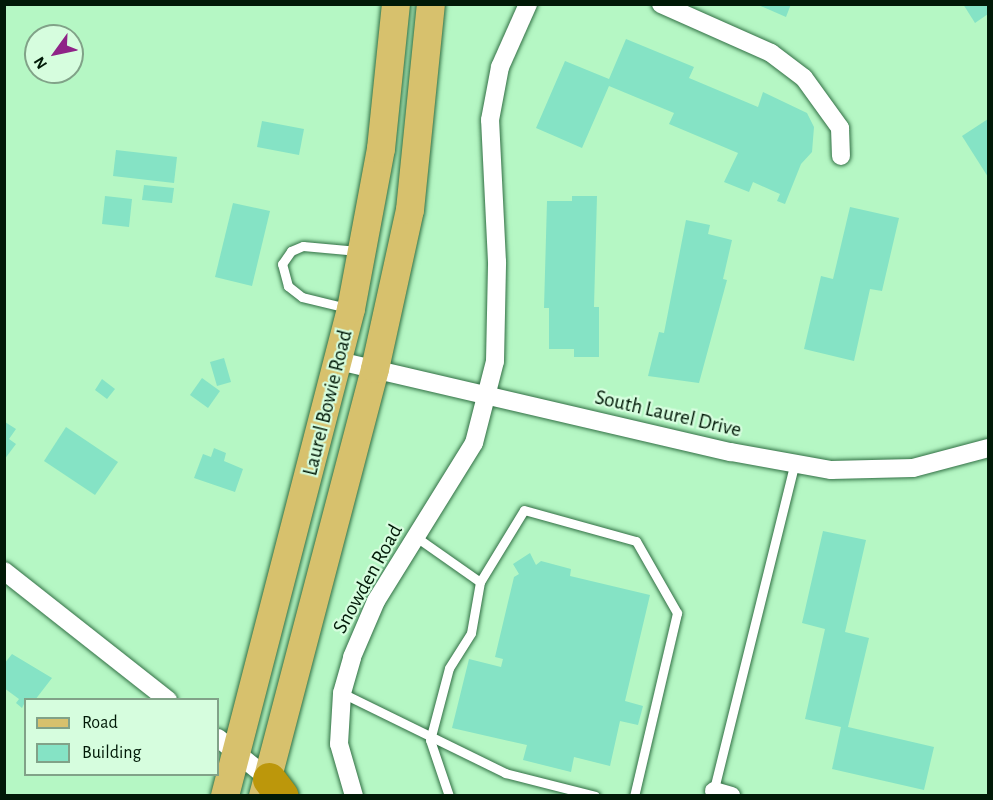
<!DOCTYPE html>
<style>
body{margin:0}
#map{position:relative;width:993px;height:800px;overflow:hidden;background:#b5f7c4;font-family:"Alegreya Sans",sans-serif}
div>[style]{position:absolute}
.building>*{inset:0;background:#85e3c5}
.roads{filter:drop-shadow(0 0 2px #316f44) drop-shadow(0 0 2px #316f44)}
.service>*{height:9px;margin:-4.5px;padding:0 4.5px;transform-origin:4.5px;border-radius:4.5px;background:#fff}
.minor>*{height:18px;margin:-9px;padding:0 9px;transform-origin:9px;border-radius:9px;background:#fff}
.primary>*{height:28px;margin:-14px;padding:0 14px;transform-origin:14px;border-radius:14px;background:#d7c16d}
.motorway>*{height:33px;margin:-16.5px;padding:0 16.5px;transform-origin:16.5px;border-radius:16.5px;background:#bc970b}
span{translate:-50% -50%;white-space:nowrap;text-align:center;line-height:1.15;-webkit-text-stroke:4.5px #d6fdde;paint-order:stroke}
.street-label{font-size:21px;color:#011907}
.frame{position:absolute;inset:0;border:6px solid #011907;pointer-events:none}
.legend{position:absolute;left:24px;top:698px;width:195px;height:78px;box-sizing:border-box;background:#d6fdde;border:2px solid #81a288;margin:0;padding:8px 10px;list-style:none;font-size:18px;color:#011907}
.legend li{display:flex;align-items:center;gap:12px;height:30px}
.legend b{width:30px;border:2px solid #81a288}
.north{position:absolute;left:24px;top:24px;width:60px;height:60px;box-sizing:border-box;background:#d6fdde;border:2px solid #81a288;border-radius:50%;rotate:237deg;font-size:16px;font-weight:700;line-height:24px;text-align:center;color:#011907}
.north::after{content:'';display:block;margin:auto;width:21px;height:27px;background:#8f2387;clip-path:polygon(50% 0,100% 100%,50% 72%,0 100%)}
</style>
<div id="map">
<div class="building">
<div style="clip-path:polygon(756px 4px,791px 4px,786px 17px)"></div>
<div style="clip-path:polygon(963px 4px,988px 4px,988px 14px,975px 23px)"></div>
<div style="clip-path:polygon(626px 39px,694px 67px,689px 78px,758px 107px,763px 92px,807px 113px,814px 127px,812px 152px,801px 164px,785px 204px,777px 201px,780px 194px,753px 182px,749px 192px,724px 182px,738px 153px,669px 124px,674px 113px,609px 86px,582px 148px,536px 128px,565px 61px,609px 79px)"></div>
<div style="clip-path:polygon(988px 119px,988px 177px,962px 136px)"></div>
<div style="clip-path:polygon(262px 121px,304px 129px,299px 155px,257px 147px)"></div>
<div style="clip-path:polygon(116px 150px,177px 157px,174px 183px,113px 176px)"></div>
<div style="clip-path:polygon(144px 185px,174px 188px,172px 203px,142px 200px)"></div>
<div style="clip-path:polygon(105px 196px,132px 199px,129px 227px,102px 224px)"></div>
<div style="clip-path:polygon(572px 196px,597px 196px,594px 307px,599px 307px,599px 357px,574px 357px,574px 349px,549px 349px,549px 308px,544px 308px,547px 201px,572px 201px)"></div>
<div style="clip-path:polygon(233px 203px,270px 211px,252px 286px,215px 277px)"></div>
<div style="clip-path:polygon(850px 207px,899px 218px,882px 291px,870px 289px,854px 361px,804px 349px,821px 276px,833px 279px)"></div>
<div style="clip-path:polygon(686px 220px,710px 225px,708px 234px,732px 240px,723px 279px,727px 280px,699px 383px,648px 376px,659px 332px,664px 333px)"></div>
<div style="clip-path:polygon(224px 358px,231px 382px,217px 386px,210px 362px)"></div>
<div style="clip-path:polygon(202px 378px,220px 391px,208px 408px,190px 395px)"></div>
<div style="clip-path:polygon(102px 379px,115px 389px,107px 399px,95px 390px)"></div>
<div style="clip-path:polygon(5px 422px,16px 429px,9px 439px,16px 444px,4px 460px)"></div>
<div style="clip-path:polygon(66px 427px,118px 462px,95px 495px,44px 461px)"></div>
<div style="clip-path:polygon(214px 448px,226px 453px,224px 461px,243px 469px,235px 492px,194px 478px,203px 454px,211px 457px)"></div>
<div style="clip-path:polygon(823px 531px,866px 540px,845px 632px,869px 638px,848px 727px,934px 747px,924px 790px,832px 769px,841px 727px,805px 719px,825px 629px,802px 623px)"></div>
<div style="clip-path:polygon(530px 553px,536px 565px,541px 561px,571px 569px,570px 576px,650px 595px,625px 701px,643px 706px,638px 725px,620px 721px,610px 766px,574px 757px,571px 772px,523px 760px,527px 745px,452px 728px,469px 659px,501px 667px,503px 659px,495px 657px,514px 577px,519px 574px,513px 564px)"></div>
<div style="clip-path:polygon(12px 654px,52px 678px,35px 700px,26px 700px,22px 708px,16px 703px,19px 699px,4px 688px,4px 664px)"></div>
</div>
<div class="roads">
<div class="service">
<div style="left:347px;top:308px;width:46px;rotate:-166.3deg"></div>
<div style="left:302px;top:297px;width:18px;rotate:-142deg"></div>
<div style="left:288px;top:286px;width:23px;rotate:-105deg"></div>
<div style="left:282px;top:264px;width:16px;rotate:-55deg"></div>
<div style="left:291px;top:251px;width:13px;rotate:-23deg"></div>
<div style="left:303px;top:246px;width:55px;rotate:5.2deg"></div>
<div style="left:416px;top:537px;width:78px;rotate:35.1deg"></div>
<div style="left:342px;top:693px;width:182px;rotate:26.1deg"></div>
<div style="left:505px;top:773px;width:93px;rotate:14.3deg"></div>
<div style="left:713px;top:793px;width:338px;rotate:-76.1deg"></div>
<div style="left:449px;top:796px;width:59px;rotate:-108.7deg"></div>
<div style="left:430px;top:740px;width:74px;rotate:-75.2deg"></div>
<div style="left:449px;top:668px;width:41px;rotate:-57.8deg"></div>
<div style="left:471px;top:633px;width:52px;rotate:-80deg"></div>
<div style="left:480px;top:582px;width:84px;rotate:-58.6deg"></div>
<div style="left:524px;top:510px;width:116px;rotate:15.5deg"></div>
<div style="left:636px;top:541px;width:83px;rotate:60.3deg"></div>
<div style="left:677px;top:613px;width:188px;rotate:103.2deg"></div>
</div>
<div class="minor">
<div style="left:661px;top:4px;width:120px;rotate:24deg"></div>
<div style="left:771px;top:53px;width:41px;rotate:37.1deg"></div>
<div style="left:804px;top:78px;width:62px;rotate:54.2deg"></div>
<div style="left:840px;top:128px;width:28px;rotate:88deg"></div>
<div style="left:339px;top:361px;width:402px;rotate:13.1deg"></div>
<div style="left:731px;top:452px;width:102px;rotate:10.2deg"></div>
<div style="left:831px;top:470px;width:82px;rotate:-1.4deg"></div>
<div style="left:913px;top:468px;width:78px;rotate:-14.9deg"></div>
<div style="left:4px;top:571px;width:209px;rotate:38.2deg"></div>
<div style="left:218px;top:738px;width:65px;rotate:38.8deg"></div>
<div style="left:714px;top:791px;width:18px;rotate:16deg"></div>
<div style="left:354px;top:796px;width:54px;rotate:-106.1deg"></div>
<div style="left:339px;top:744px;width:51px;rotate:-86.6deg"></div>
<div style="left:342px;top:693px;width:37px;rotate:-74deg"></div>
<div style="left:352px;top:657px;width:61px;rotate:-66.8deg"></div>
<div style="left:376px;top:601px;width:186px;rotate:-58.2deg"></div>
<div style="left:474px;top:443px;width:85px;rotate:-75.6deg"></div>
<div style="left:495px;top:361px;width:99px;rotate:-88.8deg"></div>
<div style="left:497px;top:262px;width:142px;rotate:-92.8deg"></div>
<div style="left:490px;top:120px;width:54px;rotate:-79.3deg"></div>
<div style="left:500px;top:67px;width:69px;rotate:-66deg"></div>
</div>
<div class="primary">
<div style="left:225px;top:796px;width:503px;rotate:-75.49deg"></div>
<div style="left:351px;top:309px;width:163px;rotate:-79.4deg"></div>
<div style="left:381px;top:149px;width:146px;rotate:-84.1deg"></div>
<div style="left:263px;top:796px;width:441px;rotate:-75.3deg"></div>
<div style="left:375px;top:369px;width:163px;rotate:-77.6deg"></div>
<div style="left:410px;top:210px;width:207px;rotate:-84.2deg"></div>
</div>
<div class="motorway">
<div style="left:269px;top:779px;width:21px;rotate:53deg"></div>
</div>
</div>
<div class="street-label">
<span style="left:328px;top:403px;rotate:-76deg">Laurel Bowie Road</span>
<span style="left:668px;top:414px;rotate:13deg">South Laurel Drive</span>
<span style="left:368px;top:579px;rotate:-61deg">Snowden Road</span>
</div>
<div class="frame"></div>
<ul class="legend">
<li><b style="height:8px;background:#d7c16d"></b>Road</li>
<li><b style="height:16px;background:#85e3c5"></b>Building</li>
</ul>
<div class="north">N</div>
</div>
